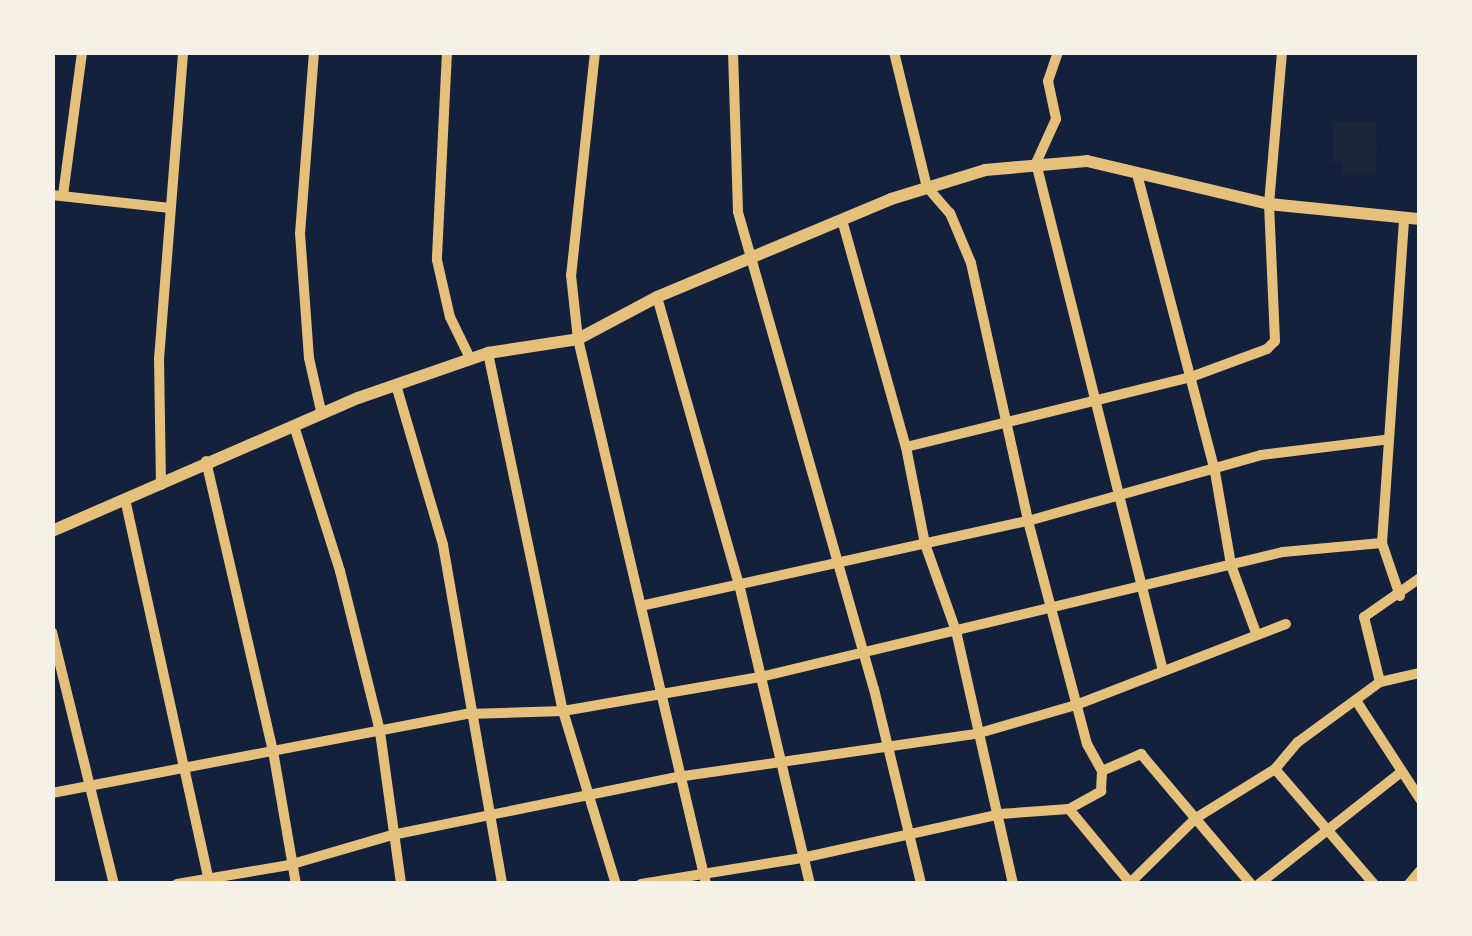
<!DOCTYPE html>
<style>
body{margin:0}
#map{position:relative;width:1472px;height:936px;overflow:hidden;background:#14213d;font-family:Raleway,sans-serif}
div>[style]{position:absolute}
.green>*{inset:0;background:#1d2539}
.minor>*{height:10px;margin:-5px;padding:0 5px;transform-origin:5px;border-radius:5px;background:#e5c07b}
.tertiary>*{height:12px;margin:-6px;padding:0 6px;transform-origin:6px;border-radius:6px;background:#e5c07b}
span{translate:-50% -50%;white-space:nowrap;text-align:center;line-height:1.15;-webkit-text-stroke:8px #f6f1e7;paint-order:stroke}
.frame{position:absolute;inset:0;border:55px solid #f6f1e7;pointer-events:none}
</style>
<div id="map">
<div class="green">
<div style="clip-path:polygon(1333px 122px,1377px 122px,1376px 175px,1342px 175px,1341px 162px,1333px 162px)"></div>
</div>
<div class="minor">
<div style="left:314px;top:52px;width:182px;rotate:94.4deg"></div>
<div style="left:300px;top:233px;width:125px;rotate:85.9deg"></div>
<div style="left:309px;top:358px;width:58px;rotate:77.2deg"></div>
<div style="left:447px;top:52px;width:208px;rotate:92.8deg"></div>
<div style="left:437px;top:260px;width:58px;rotate:77.2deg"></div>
<div style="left:450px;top:317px;width:46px;rotate:64deg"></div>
<div style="left:595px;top:52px;width:224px;rotate:96.1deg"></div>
<div style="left:571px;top:275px;width:64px;rotate:83.8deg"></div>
<div style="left:578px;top:339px;width:560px;rotate:76.78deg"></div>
<div style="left:733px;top:52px;width:160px;rotate:88.2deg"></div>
<div style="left:738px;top:212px;width:496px;rotate:74.1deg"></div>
<div style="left:874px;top:689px;width:201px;rotate:76.4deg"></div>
<div style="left:894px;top:52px;width:139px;rotate:76.3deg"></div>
<div style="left:927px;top:187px;width:35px;rotate:49deg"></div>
<div style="left:950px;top:213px;width:54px;rotate:67.2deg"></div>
<div style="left:971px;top:263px;width:264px;rotate:77.5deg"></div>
<div style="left:1028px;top:521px;width:231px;rotate:75.2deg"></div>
<div style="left:1087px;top:744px;width:31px;rotate:61deg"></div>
<div style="left:1058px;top:52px;width:31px;rotate:109deg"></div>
<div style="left:1048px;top:81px;width:39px;rotate:78deg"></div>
<div style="left:1056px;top:119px;width:48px;rotate:114.4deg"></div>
<div style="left:1036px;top:163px;width:520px;rotate:75.96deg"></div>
<div style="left:1137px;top:174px;width:308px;rotate:75.3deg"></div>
<div style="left:1215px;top:472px;width:94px;rotate:80.2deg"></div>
<div style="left:1231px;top:565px;width:72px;rotate:69.8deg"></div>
<div style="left:52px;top:195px;width:119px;rotate:6.3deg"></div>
<div style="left:63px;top:195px;width:144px;rotate:-82.4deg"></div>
<div style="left:842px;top:220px;width:236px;rotate:74.3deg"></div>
<div style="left:906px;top:447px;width:99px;rotate:78.9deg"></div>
<div style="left:925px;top:544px;width:92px;rotate:70.4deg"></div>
<div style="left:956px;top:631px;width:259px;rotate:77.3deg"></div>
<div style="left:657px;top:297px;width:298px;rotate:74.1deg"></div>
<div style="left:739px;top:584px;width:308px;rotate:76.7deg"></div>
<div style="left:488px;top:353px;width:366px;rotate:78.2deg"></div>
<div style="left:563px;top:711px;width:181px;rotate:73deg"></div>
<div style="left:396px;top:385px;width:167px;rotate:73.6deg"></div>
<div style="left:443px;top:545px;width:344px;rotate:80.1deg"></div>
<div style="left:295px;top:429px;width:149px;rotate:72.4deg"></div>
<div style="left:340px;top:571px;width:166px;rotate:76deg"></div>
<div style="left:380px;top:732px;width:153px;rotate:82.1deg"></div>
<div style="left:906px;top:447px;width:293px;rotate:-13.8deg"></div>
<div style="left:1191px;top:377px;width:81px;rotate:-20.2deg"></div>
<div style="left:1267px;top:349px;width:11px;rotate:-45deg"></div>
<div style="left:1275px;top:341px;width:137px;rotate:-92.5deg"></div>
<div style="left:1269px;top:204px;width:153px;rotate:-85.1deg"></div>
<div style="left:206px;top:461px;width:298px;rotate:77deg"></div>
<div style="left:273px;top:751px;width:135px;rotate:80.2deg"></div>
<div style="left:161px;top:485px;width:126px;rotate:-90.9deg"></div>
<div style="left:159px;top:359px;width:308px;rotate:-85.5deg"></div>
<div style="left:125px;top:499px;width:394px;rotate:77.6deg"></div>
<div style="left:1400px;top:596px;width:56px;rotate:-108.8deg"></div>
<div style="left:1382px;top:543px;width:325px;rotate:-86.1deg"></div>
<div style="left:645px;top:605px;width:392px;rotate:-12.4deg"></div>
<div style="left:1028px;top:521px;width:242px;rotate:-15.8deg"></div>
<div style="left:1261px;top:455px;width:124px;rotate:-7deg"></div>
<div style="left:52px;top:632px;width:260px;rotate:76.2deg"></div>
<div style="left:1380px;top:682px;width:41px;rotate:-12.7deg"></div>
<div style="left:1357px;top:702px;width:116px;rotate:57deg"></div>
<div style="left:1275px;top:769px;width:152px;rotate:49.3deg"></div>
<div style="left:52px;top:793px;width:423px;rotate:-10.8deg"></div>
<div style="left:468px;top:714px;width:95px;rotate:-1.8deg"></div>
<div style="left:563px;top:711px;width:200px;rotate:-9.8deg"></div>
<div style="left:760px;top:677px;width:538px;rotate:-13.44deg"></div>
<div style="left:1283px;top:552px;width:99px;rotate:-5.2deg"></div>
<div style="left:1069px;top:809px;width:97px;rotate:50.4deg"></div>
<div style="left:177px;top:884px;width:114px;rotate:-9.6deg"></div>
<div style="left:289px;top:865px;width:107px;rotate:-16.2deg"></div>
<div style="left:392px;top:835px;width:291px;rotate:-11.5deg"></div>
<div style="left:677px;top:777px;width:302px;rotate:-8.2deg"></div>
<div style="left:976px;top:734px;width:104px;rotate:-16.2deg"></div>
<div style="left:1076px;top:705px;width:225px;rotate:-21.1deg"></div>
<div style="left:641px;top:884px;width:163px;rotate:-9.2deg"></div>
<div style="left:802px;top:858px;width:203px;rotate:-12.5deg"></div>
<div style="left:1000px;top:814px;width:69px;rotate:-4.1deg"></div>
<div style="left:1069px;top:809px;width:37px;rotate:-29deg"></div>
<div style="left:1101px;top:791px;width:20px;rotate:-87deg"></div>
<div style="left:1102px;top:771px;width:43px;rotate:-23.6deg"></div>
<div style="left:1141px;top:754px;width:170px;rotate:49.8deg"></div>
<div style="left:1129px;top:884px;width:94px;rotate:-44.6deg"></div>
<div style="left:1196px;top:818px;width:93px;rotate:-31.8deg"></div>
<div style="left:1275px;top:769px;width:35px;rotate:-50deg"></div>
<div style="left:1298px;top:742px;width:102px;rotate:-36.2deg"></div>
<div style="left:1380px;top:682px;width:67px;rotate:-103.8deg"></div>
<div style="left:1364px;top:617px;width:68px;rotate:-34.9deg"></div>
<div style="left:1259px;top:884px;width:178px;rotate:-38.2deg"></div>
<div style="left:1409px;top:884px;width:17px;rotate:-50deg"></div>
</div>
<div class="tertiary">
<div style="left:52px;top:531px;width:334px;rotate:-23.5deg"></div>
<div style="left:358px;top:398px;width:138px;rotate:-19.1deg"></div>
<div style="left:488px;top:353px;width:91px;rotate:-8.8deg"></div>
<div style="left:578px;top:339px;width:89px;rotate:-28deg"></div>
<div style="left:657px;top:297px;width:254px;rotate:-22.7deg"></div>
<div style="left:891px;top:199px;width:98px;rotate:-17.1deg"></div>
<div style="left:985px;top:170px;width:102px;rotate:-5deg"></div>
<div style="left:1087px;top:161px;width:187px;rotate:13.3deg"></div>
<div style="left:1269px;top:204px;width:152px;rotate:5.7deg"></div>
</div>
<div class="frame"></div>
</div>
